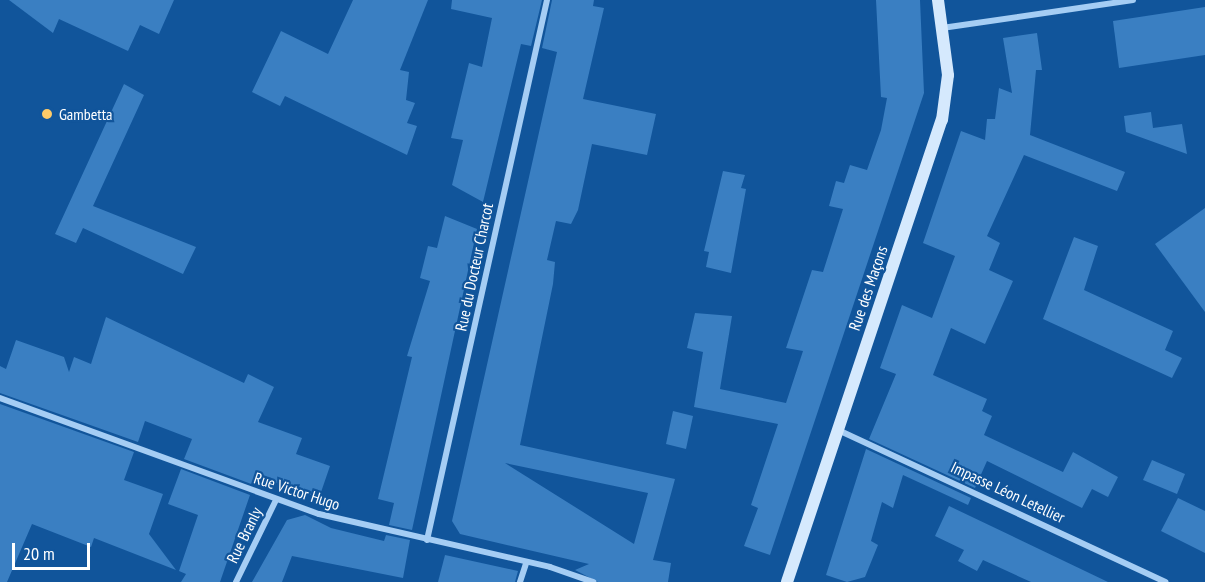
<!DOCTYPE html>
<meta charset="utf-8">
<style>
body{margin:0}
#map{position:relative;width:1205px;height:582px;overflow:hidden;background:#11559b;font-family:"PT Sans Narrow",sans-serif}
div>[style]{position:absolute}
.building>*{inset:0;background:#3a7fc2}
.minor>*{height:6px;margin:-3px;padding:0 3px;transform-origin:3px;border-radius:3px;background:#a5cdf4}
.secondary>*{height:12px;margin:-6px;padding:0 6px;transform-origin:6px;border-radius:6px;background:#d5e9fd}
.dots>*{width:16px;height:16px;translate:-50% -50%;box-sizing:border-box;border:3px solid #11559b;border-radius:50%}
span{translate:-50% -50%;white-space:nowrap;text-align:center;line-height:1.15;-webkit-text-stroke:4.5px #11559b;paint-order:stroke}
.poi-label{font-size:16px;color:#fff}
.left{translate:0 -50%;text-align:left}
.street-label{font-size:16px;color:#fff}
.scale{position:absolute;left:12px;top:543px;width:78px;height:27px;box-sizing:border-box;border:3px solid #fff;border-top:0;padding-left:8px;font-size:18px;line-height:21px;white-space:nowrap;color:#fff;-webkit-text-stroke:4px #11559b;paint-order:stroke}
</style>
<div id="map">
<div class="building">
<div style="clip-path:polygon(9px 0,174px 0,159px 34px,140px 25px,128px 51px,59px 19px,53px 33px)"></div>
<div style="clip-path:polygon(353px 0,428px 0,400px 70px,409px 72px,406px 100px,415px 103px,407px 123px,417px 126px,407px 155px,285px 96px,280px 106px,252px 92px,281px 31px,328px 54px)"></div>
<div style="clip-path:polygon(452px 0,542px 0,531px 46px,521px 44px,483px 202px,452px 185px,463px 140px,451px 138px,469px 63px,482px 67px,492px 18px,451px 9px)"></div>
<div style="clip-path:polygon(evenodd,552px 0,594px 0,593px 6px,604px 8px,583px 99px,656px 114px,647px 155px,592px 144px,578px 210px,571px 224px,556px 221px,547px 260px,555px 262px,553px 284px,520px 445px,675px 479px,653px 560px,671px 563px,668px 582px,598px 582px,575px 570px,589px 564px,460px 534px,452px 521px,557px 52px,542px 48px,552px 0,505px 463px,648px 493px,634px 544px,505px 463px)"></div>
<div style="clip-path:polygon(876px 0,920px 0,924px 93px,770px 555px,744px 546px,758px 508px,751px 505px,778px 424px,694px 407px,703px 352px,687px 348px,695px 313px,732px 316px,720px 389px,786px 403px,803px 351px,786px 348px,812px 270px,823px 272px,843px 209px,829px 206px,836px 181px,844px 183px,850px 165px,867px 170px,881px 130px,887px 98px,881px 97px)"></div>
<div style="clip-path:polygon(1205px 7px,1205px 55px,1119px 68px,1113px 21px)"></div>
<div style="clip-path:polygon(1037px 33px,1042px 70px,1036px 70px,1030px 135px,1125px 172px,1117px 191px,1024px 155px,987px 236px,1000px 243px,989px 270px,1013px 281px,985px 344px,951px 328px,933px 375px,987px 399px,982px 411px,992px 416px,984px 435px,1063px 472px,1073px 452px,1118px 477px,1108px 497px,1092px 489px,1082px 508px,987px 461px,975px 488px,869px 439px,896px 374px,880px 368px,902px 305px,932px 318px,955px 256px,923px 243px,961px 131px,985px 140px,987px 119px,995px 119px,999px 88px,1012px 93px,1003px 38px)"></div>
<div style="clip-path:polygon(124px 84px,144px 95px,93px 206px,196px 247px,183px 274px,83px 228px,76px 243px,55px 234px)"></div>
<div style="clip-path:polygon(1151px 112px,1153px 128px,1182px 124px,1187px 154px,1126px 132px,1124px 116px)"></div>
<div style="clip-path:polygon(723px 171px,745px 175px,741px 188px,746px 189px,731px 273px,706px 267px,709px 252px,704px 251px)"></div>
<div style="clip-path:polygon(1205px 208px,1205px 312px,1155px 244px)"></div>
<div style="clip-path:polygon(445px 216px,477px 229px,412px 530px,389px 525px,394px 503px,378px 499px,412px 357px,407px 356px,430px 281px,420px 278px,428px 246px,437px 248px)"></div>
<div style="clip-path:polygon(1074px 237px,1098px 246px,1084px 290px,1173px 331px,1165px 350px,1182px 358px,1172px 378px,1043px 319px)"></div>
<div style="clip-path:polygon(106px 317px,244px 383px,248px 374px,274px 387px,258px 422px,302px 438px,296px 454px,330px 466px,319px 498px,257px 476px,254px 485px,184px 459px,192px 439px,145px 421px,138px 442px,0 393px,0 366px,6px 369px,16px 340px,64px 357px,69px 372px,74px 357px,91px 364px)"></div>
<div style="clip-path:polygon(0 404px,134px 452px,124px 480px,163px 494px,149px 534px,176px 570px,94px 538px,91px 547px,32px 524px,7px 582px,0 582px)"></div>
<div style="clip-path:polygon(673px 411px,693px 416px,686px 449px,666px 444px)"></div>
<div style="clip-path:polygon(866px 449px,971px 498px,968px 505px,903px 475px,893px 508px,882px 502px,871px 541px,878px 545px,865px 577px,847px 582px,826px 575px)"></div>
<div style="clip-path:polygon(1152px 460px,1185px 474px,1177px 494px,1143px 480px)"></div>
<div style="clip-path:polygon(181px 469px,250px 495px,220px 582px,181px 582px,186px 574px,179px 571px,198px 515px,168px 504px)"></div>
<div style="clip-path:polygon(1178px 498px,1205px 511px,1205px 553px,1161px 531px)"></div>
<div style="clip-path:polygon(949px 506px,1012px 536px,1108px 582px,1031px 582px,983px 560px,977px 571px,958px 561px,964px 550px,935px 536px)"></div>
<div style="clip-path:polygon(305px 515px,331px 528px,384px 541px,386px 535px,410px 540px,403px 578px,292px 556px,282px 582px,252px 582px,287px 520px)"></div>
<div style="clip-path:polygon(445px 555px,518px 571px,515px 582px,438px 582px)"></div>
</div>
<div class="minor">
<div style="left:942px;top:28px;width:193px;rotate:-8.3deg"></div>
<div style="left:0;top:398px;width:339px;rotate:20deg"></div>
<div style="left:319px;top:514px;width:237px;rotate:12.9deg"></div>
<div style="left:550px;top:567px;width:46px;rotate:19.2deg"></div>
<div style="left:838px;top:430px;width:361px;rotate:24.9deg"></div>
<div style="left:427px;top:540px;width:553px;rotate:-77.47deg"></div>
<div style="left:236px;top:582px;width:91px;rotate:-64deg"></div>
<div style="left:520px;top:582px;width:20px;rotate:-72deg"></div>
</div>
<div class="secondary">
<div style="left:787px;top:582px;width:487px;rotate:-71.5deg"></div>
<div style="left:942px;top:120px;width:45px;rotate:-82.4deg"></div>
<div style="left:948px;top:75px;width:76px;rotate:-97.6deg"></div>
</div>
<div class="dots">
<div style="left:47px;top:114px;background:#ffcb68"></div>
</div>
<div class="poi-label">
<span class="left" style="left:59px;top:114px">Gambetta</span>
</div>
<div class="street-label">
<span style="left:474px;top:267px;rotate:-78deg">Rue du Docteur Charcot</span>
<span style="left:868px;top:288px;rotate:-71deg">Rue des Maçons</span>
<span style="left:297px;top:491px;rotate:18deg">Rue Victor Hugo</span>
<span style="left:1008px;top:492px;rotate:25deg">Impasse Léon Letellier</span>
<span style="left:244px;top:535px;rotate:-64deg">Rue Branly</span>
</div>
<div class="scale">20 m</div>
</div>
